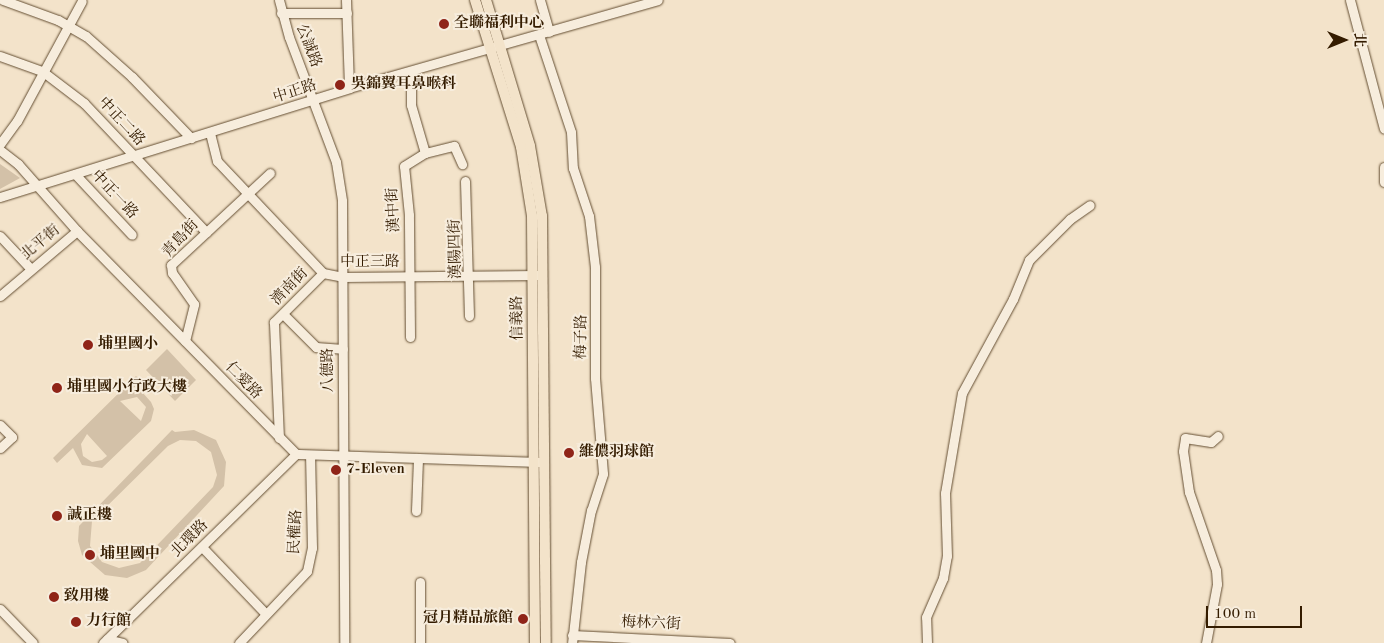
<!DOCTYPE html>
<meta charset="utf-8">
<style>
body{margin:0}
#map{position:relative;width:1384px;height:643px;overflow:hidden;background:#f3e3ca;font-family:"Old Standard TT","Noto Serif TC",serif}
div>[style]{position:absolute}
.green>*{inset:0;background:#d3c1a8}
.roads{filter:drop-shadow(0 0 1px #644e32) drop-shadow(0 0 1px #644e32)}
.minor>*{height:9px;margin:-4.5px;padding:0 4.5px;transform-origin:4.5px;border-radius:4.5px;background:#f7eddd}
.major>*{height:10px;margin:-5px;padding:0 5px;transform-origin:5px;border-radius:5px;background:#f3e3ca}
.dots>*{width:14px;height:14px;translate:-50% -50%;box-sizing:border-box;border:2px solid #f7eddd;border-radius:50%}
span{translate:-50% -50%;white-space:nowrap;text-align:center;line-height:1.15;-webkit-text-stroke:4px #f7eddd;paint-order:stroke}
.poi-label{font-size:15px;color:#341c00;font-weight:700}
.left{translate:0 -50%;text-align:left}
.right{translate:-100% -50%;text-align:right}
.street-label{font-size:15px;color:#341c00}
.north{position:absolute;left:1319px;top:15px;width:50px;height:50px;-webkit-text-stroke:4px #f7eddd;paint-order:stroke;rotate:90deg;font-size:14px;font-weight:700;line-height:20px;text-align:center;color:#341c00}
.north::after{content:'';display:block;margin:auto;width:18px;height:22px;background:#341c00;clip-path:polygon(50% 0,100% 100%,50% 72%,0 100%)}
.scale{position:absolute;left:1206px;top:606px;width:96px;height:22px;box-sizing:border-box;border:2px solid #341c00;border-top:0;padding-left:6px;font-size:15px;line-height:18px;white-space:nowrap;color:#341c00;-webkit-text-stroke:4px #f7eddd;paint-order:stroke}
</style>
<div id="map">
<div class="green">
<div style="clip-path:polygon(0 164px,20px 178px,0 189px)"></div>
<div style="clip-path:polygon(167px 349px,196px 380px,175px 401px,146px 370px)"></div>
<div style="clip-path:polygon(evenodd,136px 376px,141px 381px,132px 389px,141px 391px,151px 402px,154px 409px,151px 421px,102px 468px,82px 465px,73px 448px,57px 463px,53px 458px,136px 376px,137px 397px,146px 407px,141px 421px,120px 401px,137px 397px,136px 376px,87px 434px,107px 456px,102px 460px,92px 462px,83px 456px,81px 444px,87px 434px)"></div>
<div style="clip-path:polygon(evenodd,172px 430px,175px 432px,194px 430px,216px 440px,226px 462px,224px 486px,146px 570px,127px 578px,105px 575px,82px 555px,78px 541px,79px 526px,172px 430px,180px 440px,196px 441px,211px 452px,217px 475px,213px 487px,140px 563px,119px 568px,102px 562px,90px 546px,92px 521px,168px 446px,180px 440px)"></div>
</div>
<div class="roads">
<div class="minor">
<div style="left:3px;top:0;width:59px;rotate:20deg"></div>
<div style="left:58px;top:20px;width:32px;rotate:30deg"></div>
<div style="left:86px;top:36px;width:62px;rotate:41.7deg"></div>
<div style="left:132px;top:77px;width:85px;rotate:46deg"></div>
<div style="left:279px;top:0;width:38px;rotate:75deg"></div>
<div style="left:289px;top:37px;width:134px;rotate:69.4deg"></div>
<div style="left:336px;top:162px;width:39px;rotate:81deg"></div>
<div style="left:342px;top:201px;width:442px;rotate:89.7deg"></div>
<div style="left:346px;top:0;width:88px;rotate:88deg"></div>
<div style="left:540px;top:0;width:33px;rotate:74deg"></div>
<div style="left:1350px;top:0;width:133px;rotate:75.2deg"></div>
<div style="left:281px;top:13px;width:66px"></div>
<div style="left:539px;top:35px;width:102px;rotate:71.7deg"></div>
<div style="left:571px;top:132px;width:36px;rotate:87deg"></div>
<div style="left:573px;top:168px;width:51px;rotate:71.6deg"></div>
<div style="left:589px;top:216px;width:51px;rotate:83.3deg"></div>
<div style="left:595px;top:267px;width:111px;rotate:90deg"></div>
<div style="left:595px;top:378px;width:96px;rotate:85.2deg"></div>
<div style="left:603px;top:474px;width:38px;rotate:108deg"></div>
<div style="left:591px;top:510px;width:53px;rotate:100.9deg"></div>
<div style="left:581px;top:562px;width:81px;rotate:96.3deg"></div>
<div style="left:0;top:56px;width:45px;rotate:19.7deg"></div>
<div style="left:42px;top:71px;width:53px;rotate:37.3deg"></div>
<div style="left:84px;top:103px;width:178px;rotate:46.6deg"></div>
<div style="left:411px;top:71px;width:34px;rotate:90deg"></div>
<div style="left:411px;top:105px;width:50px;rotate:73.7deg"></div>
<div style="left:210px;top:133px;width:29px;rotate:76deg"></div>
<div style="left:217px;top:161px;width:154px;rotate:46.6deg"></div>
<div style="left:323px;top:273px;width:20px;rotate:11deg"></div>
<div style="left:343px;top:277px;width:194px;rotate:-0.6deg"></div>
<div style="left:0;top:144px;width:29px;rotate:-54deg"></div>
<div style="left:17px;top:121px;width:136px;rotate:-61.6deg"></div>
<div style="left:0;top:150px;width:23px;rotate:38deg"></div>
<div style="left:18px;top:164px;width:89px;rotate:48.6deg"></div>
<div style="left:77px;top:231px;width:313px;rotate:45.5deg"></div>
<div style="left:296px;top:454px;width:246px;rotate:1.9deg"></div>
<div style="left:1384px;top:167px;width:15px;rotate:90deg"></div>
<div style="left:75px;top:174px;width:83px;rotate:46.9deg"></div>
<div style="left:465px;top:181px;width:135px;rotate:88.3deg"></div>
<div style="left:0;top:197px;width:366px;rotate:-17.3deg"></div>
<div style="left:349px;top:88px;width:321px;rotate:-15.9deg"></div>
<div style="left:0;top:236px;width:45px;rotate:46.8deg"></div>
<div style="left:0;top:296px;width:101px;rotate:-40.2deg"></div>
<div style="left:283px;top:314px;width:47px;rotate:45deg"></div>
<div style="left:316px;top:347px;width:27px;rotate:4deg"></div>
<div style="left:410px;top:337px;width:122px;rotate:-90.5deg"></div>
<div style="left:409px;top:215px;width:49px;rotate:-95.8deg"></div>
<div style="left:404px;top:166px;width:25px;rotate:-32deg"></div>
<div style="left:425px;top:153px;width:30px;rotate:-14deg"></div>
<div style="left:454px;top:146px;width:20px;rotate:66deg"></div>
<div style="left:185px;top:341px;width:38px;rotate:-76deg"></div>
<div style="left:194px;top:304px;width:38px;rotate:-125deg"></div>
<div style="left:172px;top:273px;width:8px;rotate:-97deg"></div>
<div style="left:171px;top:265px;width:135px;rotate:-42.9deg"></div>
<div style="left:0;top:425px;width:17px;rotate:45deg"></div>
<div style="left:12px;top:437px;width:16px;rotate:137deg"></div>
<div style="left:279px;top:438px;width:116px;rotate:-92.5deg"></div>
<div style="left:274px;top:322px;width:69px;rotate:-45deg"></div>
<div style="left:416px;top:511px;width:53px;rotate:-87.8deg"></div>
<div style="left:202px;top:547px;width:91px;rotate:46.3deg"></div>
<div style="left:0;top:609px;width:47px;rotate:45.9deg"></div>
<div style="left:572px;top:635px;width:158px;rotate:2.9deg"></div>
<div style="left:107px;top:639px;width:16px;rotate:14deg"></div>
<div style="left:103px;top:643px;width:270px;rotate:-44.4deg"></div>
<div style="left:239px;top:643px;width:99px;rotate:-46.6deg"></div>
<div style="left:307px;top:571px;width:24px;rotate:-78deg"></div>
<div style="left:312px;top:548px;width:93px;rotate:-91.2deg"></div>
<div style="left:420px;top:643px;width:61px;rotate:-90deg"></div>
<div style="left:927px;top:643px;width:26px;rotate:-92deg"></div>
<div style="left:926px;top:617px;width:43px;rotate:-66.4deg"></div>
<div style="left:943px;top:578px;width:22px;rotate:-80deg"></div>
<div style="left:947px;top:556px;width:63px;rotate:-91.8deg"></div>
<div style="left:945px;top:493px;width:101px;rotate:-80.4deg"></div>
<div style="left:962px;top:393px;width:107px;rotate:-61.5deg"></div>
<div style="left:1013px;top:299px;width:42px;rotate:-67.7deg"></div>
<div style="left:1029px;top:260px;width:58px;rotate:-45deg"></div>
<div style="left:1070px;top:219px;width:24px;rotate:-35deg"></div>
<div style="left:1206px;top:643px;width:60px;rotate:-79.4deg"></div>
<div style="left:1217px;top:584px;width:14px;rotate:-94deg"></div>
<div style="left:1216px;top:570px;width:83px;rotate:-109.1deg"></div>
<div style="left:1189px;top:492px;width:41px;rotate:-98.3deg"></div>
<div style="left:1183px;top:451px;width:13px;rotate:-81deg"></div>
<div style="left:1185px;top:438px;width:26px;rotate:9deg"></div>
<div style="left:1211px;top:442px;width:9px;rotate:-41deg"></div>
</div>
<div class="major">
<div style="left:475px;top:0;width:154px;rotate:72.6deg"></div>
<div style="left:521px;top:147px;width:70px;rotate:80.9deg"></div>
<div style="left:532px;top:216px;width:427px;rotate:89.6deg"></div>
<div style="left:486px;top:0;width:152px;rotate:73.2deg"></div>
<div style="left:530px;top:146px;width:71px;rotate:80.3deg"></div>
<div style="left:542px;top:216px;width:427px;rotate:89.5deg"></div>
</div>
</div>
<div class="dots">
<div style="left:444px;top:24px;background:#8f2418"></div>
<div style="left:340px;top:85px;background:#8f2418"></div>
<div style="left:88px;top:345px;background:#8f2418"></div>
<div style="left:57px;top:388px;background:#8f2418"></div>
<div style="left:569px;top:453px;background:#8f2418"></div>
<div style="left:336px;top:470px;background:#8f2418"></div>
<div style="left:57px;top:516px;background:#8f2418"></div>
<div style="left:90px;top:555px;background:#8f2418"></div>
<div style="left:54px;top:597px;background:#8f2418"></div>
<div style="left:523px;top:619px;background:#8f2418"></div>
<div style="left:76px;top:622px;background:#8f2418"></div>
</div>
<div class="poi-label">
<span class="left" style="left:454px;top:24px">全聯福利中心</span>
<span class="left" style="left:351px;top:85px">吳錦翼耳鼻喉科</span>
<span class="left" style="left:98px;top:345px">埔里國小</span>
<span class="left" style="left:67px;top:388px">埔里國小行政大樓</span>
<span class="left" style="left:579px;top:453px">維儂羽球館</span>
<span class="left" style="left:346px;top:470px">7-Eleven</span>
<span class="left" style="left:67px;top:516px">誠正樓</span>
<span class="left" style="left:100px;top:555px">埔里國中</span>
<span class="left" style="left:64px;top:597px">致用樓</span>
<span class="right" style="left:513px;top:619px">冠月精品旅館</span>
<span class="left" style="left:86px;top:622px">力行館</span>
</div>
<div class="street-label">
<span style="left:308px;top:46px;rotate:69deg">公誠路</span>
<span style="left:295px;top:92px;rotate:-18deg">中正路</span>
<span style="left:121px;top:122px;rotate:47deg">中正二路</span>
<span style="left:114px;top:195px;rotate:47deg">中正一路</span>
<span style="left:394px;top:210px;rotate:-93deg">漢中街</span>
<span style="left:181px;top:239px;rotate:-47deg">青島街</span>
<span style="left:41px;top:243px;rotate:-40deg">北平街</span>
<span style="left:456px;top:249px;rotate:-91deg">漢陽四街</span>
<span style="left:370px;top:263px">中正三路</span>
<span style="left:290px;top:287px;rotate:-46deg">濟南街</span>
<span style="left:518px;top:318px;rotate:-91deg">信義路</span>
<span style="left:582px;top:337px;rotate:-89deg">梅子路</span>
<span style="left:329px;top:370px;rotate:-90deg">八德路</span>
<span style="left:243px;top:381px;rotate:46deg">仁愛路</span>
<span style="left:296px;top:532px;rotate:-87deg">民權路</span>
<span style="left:190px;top:539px;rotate:-45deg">北環路</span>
<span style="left:651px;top:624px;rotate:2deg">梅林六街</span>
</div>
<div class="north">北</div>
<div class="scale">100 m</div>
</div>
